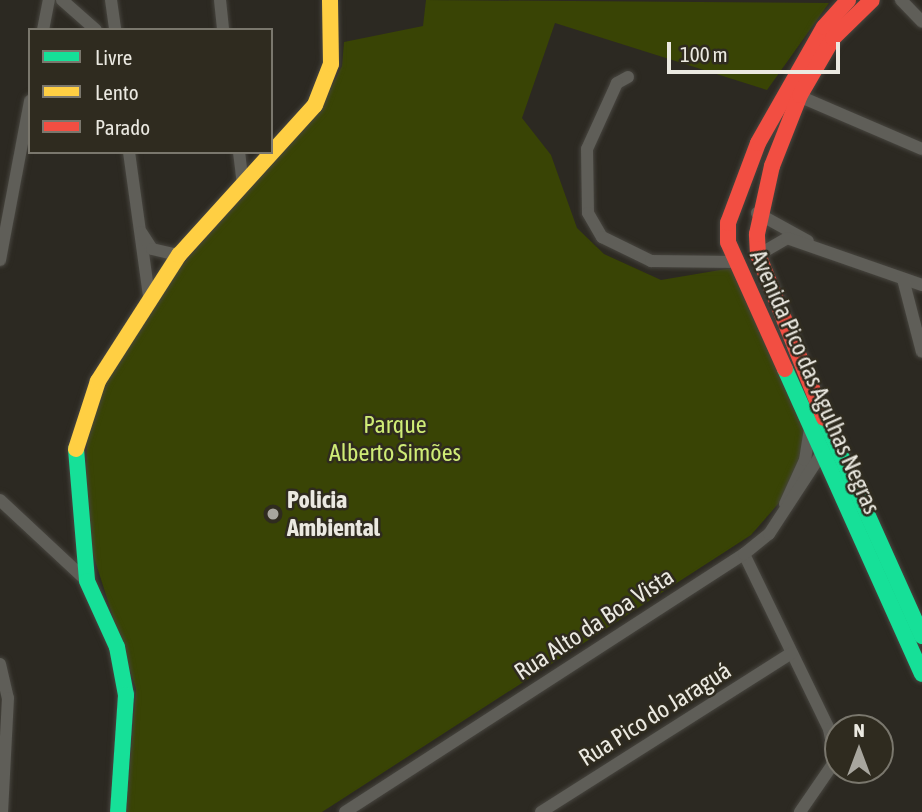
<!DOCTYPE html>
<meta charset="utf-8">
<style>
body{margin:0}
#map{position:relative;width:922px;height:812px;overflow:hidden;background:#2c2922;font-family:"Asap Condensed",sans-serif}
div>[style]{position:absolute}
.green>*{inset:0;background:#394405}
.roads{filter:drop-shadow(0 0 2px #47453f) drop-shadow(0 0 2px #47453f)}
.street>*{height:12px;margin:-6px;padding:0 6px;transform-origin:6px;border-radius:6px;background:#5f5e58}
.fast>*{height:16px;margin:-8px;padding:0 8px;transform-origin:8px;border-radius:8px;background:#16e098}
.slow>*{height:16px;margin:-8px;padding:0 8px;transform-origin:8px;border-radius:8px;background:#ffcf43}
.jam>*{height:16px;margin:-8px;padding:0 8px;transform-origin:8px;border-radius:8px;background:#f24e42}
.dots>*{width:19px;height:19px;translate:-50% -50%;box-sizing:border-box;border:4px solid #2f2b1f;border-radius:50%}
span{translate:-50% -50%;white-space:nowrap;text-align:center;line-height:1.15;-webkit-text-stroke:5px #2f2b1f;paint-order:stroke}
.street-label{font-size:24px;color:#ebe9e1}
.park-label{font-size:24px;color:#cfeb76}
.poi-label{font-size:24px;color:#ebe9e1;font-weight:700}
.left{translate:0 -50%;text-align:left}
.legend{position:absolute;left:28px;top:28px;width:245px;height:126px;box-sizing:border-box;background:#2f2b1f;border:2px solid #7a776d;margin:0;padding:9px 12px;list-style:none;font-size:21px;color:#ebe9e1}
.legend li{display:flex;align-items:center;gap:14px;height:35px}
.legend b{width:35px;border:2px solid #7a776d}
.north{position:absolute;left:824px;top:714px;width:70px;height:70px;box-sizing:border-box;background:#2f2b1f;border:2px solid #7a776d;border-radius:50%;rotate:0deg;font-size:19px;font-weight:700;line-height:28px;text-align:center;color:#ebe9e1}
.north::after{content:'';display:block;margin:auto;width:24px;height:32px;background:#a8a69e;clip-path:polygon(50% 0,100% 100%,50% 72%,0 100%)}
.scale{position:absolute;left:667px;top:42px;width:173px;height:32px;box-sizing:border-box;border:4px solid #ebe9e1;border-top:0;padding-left:9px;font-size:21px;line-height:24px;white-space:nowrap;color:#ebe9e1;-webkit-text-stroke:5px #2f2b1f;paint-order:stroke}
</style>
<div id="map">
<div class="green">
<div style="clip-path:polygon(426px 0,829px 3px,767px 90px,555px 23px,522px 118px,551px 155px,577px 228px,604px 254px,661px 280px,732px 268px,806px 429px,799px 465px,785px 496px,751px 535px,322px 812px,126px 812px,136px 689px,91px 548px,85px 504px,87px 437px,101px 389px,178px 269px,318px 113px,342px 66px,344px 42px,423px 26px)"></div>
</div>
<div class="roads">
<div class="street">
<div style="left:62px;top:0;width:45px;rotate:41.4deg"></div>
<div style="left:111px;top:0;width:30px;rotate:82deg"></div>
<div style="left:220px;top:0;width:30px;rotate:84deg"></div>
<div style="left:901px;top:0;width:30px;rotate:46deg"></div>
<div style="left:43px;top:30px;width:31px;rotate:-79deg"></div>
<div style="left:628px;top:77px;width:13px;rotate:151deg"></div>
<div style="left:617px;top:83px;width:72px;rotate:114.4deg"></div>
<div style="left:587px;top:149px;width:64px;rotate:89.1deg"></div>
<div style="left:588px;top:213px;width:28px;rotate:60deg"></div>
<div style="left:602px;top:237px;width:55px;rotate:26.1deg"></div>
<div style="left:651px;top:261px;width:85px;rotate:0.7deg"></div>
<div style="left:794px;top:94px;width:139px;rotate:23.3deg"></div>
<div style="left:129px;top:152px;width:146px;rotate:82.1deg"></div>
<div style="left:239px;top:152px;width:31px;rotate:83deg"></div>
<div style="left:757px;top:213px;width:58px;rotate:28.8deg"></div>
<div style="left:141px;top:232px;width:20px;rotate:57deg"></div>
<div style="left:152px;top:249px;width:28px;rotate:13deg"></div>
<div style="left:758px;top:255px;width:34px;rotate:-30deg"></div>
<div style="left:787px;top:238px;width:143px;rotate:19.2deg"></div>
<div style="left:0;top:260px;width:162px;rotate:-79.3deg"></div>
<div style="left:903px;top:279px;width:75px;rotate:75.4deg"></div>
<div style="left:0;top:500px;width:119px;rotate:43deg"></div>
<div style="left:785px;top:504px;width:48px;rotate:-65.6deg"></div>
<div style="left:805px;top:460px;width:32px;rotate:-81deg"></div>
<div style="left:744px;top:554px;width:195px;rotate:64.1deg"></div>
<div style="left:829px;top:729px;width:33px;rotate:79deg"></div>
<div style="left:835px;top:761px;width:62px;rotate:124.5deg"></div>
<div style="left:0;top:664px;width:35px;rotate:77deg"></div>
<div style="left:8px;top:698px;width:114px;rotate:93deg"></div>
<div style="left:345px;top:812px;width:475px;rotate:-32.9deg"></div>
<div style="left:744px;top:554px;width:32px;rotate:-39deg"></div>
<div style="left:769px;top:534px;width:100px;rotate:-56.8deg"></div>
<div style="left:541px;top:812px;width:297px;rotate:-32.4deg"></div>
</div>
<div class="fast">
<div style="left:785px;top:369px;width:334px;rotate:65.8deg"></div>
<div style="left:824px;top:418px;width:239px;rotate:65.8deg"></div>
<div style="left:76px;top:449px;width:132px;rotate:85.2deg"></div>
<div style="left:87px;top:581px;width:72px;rotate:65.6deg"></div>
<div style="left:117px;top:647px;width:49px;rotate:79.4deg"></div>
<div style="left:126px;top:695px;width:117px;rotate:93.9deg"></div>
</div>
<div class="slow">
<div style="left:76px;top:449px;width:71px;rotate:-72.1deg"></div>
<div style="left:98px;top:381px;width:150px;rotate:-57.3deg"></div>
<div style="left:179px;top:255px;width:202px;rotate:-47.8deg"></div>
<div style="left:315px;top:105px;width:44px;rotate:-68.7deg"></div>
<div style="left:331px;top:64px;width:64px;rotate:-90.9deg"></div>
</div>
<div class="jam">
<div style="left:785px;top:369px;width:139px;rotate:-114.2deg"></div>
<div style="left:728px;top:242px;width:19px;rotate:-90deg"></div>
<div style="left:728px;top:223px;width:85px;rotate:-69.4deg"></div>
<div style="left:758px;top:143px;width:133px;rotate:-60.4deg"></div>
<div style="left:824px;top:27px;width:36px;rotate:-48deg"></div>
<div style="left:824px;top:418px;width:176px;rotate:-112deg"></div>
<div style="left:758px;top:255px;width:21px;rotate:-93deg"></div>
<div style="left:757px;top:234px;width:70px;rotate:-77.6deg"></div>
<div style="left:772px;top:166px;width:76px;rotate:-68.5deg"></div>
<div style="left:800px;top:95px;width:66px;rotate:-59.9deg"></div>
<div style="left:833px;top:38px;width:54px;rotate:-44.3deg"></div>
</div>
</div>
<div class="dots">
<div style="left:273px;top:514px;background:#a8a69e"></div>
</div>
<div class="street-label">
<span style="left:815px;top:382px;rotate:66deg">Avenida Pico das Agulhas Negras</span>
<span style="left:594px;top:624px;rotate:-33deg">Rua Alto da Boa Vista</span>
<span style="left:655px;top:714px;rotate:-32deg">Rua Pico do Jaraguá</span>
</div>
<div class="park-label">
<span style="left:395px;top:439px">Parque<br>Alberto Simões</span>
</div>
<div class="poi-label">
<span class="left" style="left:287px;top:514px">Policia<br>Ambiental</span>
</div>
<ul class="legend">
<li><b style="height:9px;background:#16e098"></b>Livre</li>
<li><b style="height:9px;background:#ffcf43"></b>Lento</li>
<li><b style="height:9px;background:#f24e42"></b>Parado</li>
</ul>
<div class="north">N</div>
<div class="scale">100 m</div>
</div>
